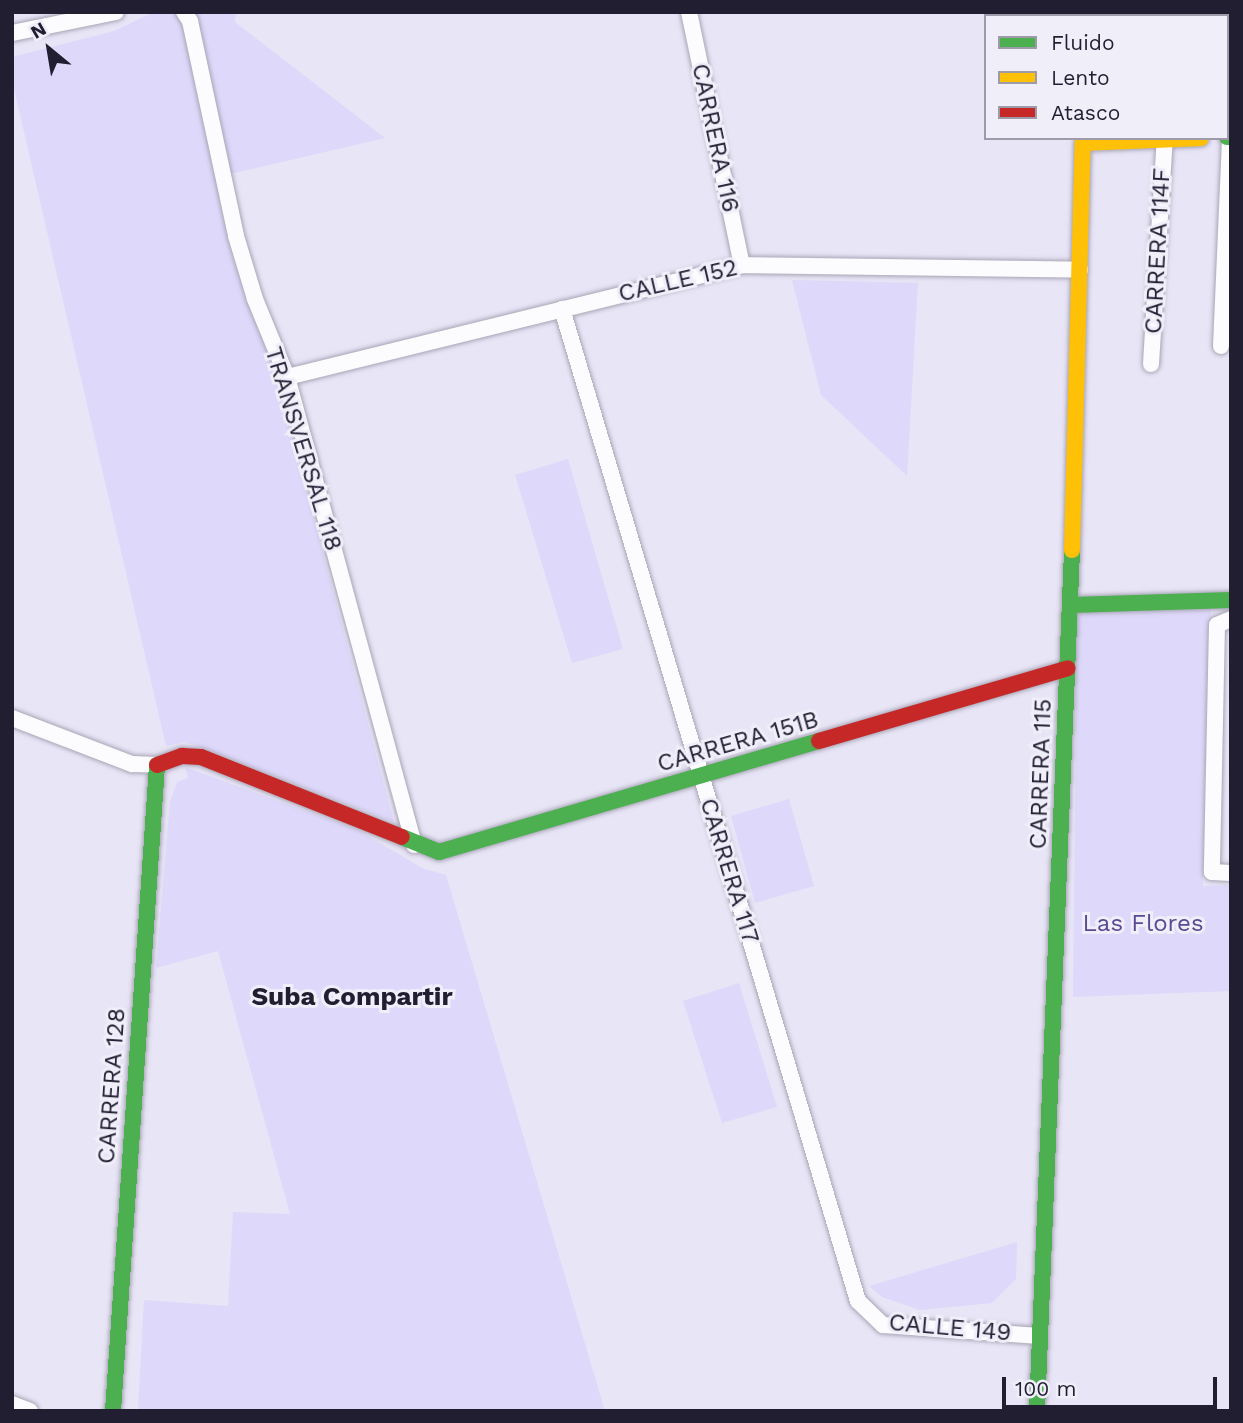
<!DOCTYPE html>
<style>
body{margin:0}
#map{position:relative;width:1243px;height:1423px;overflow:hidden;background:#e8e5f6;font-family:"Work Sans",sans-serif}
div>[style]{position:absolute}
.green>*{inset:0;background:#ded8fa}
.roads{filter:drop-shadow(0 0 2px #a8a5b6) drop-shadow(0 0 2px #a8a5b6)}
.street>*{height:16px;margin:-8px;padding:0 8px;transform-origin:8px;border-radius:8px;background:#fcfbfe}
.fast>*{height:16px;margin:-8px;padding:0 8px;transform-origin:8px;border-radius:8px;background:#4caf50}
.slow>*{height:16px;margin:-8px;padding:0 8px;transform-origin:8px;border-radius:8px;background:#ffc107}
.jam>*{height:16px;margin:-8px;padding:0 8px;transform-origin:8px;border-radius:8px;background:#c62828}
span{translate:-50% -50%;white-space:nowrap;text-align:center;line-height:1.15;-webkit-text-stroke:6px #efeef9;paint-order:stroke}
.street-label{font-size:24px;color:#221e32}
.park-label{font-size:24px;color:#5b4992}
.neighbourhood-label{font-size:26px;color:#221e32;font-weight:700}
.frame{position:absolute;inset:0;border:14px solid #221e32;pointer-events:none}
.legend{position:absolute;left:984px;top:14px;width:245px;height:126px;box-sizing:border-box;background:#efeef9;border:2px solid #9d9ba9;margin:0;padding:9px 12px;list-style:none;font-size:21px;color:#221e32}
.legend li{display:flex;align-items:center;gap:14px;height:35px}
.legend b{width:35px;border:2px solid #9d9ba9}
.north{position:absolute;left:14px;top:14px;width:70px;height:70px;-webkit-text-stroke:5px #efeef9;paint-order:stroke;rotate:330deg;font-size:19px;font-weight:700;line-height:28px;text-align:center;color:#221e32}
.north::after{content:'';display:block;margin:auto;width:24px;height:32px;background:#221e32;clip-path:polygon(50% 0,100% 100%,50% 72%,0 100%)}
.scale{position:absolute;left:1002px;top:1377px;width:215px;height:32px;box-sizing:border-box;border:4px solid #221e32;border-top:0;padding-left:9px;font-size:21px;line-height:24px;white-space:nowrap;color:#221e32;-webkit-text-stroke:5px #efeef9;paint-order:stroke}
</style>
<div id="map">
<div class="green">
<div style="clip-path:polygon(154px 12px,177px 12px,183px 19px,233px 259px,278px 383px,394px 822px,203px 748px,185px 742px,166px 746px,12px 80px,12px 57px,114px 31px)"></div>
<div style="clip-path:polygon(193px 12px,236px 12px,235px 22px,385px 138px,230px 174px)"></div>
<div style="clip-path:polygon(792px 280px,918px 283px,907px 476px,821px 395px)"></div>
<div style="clip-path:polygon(568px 459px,623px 649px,572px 663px,515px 475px)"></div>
<div style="clip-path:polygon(1211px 608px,1203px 886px,1231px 885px,1231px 991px,1073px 997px,1077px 612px)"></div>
<div style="clip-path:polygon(185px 767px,358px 830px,422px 868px,446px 875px,605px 1411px,138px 1411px,144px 1300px,228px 1306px,233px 1212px,290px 1214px,218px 951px,156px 968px,170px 802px,177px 782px,188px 778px)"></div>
<div style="clip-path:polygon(789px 799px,814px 886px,755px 903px,731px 816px)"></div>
<div style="clip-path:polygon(739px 983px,777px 1107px,722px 1123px,683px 1001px)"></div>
<div style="clip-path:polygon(1017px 1242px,1016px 1279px,992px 1303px,920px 1310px,882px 1297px,869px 1286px)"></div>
</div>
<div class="roads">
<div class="street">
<div style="left:184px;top:12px;width:11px;rotate:56deg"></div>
<div style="left:190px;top:21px;width:220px;rotate:77.9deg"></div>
<div style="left:236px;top:236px;width:66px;rotate:73.2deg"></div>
<div style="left:255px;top:299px;width:84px;rotate:67.7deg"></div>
<div style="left:287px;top:377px;width:485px;rotate:74.8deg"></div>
<div style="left:689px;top:12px;width:258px;rotate:78.2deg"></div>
<div style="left:1086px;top:16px;width:4px;rotate:-90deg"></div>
<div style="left:1167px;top:16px;width:4px;rotate:-90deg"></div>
<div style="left:12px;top:33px;width:106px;rotate:-11.4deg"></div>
<div style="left:562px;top:309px;width:1035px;rotate:73.39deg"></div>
<div style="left:858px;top:1301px;width:35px;rotate:44deg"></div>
<div style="left:883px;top:1325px;width:157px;rotate:4deg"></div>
<div style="left:1221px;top:346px;width:227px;rotate:-87.5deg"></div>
<div style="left:1151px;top:364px;width:226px;rotate:-86.5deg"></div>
<div style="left:287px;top:377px;width:469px;rotate:-13.8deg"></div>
<div style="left:742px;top:265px;width:338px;rotate:0.8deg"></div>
<div style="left:1231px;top:619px;width:15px;rotate:157deg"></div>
<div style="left:1217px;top:625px;width:247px;rotate:91.2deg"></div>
<div style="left:1212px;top:872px;width:19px;rotate:3deg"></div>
<div style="left:12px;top:718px;width:129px;rotate:21deg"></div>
<div style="left:132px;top:764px;width:25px;rotate:2deg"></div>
<div style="left:12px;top:1404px;width:19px;rotate:21deg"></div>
</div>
<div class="fast">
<div style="left:1227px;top:137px;width:4px"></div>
<div style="left:1071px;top:605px;width:160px;rotate:-1.8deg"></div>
<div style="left:402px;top:837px;width:40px;rotate:22deg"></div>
<div style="left:439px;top:852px;width:396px;rotate:-16.3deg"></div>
<div style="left:113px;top:1411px;width:647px;rotate:-86.1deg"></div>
<div style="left:1037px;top:1411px;width:862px;rotate:-87.67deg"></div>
</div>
<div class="slow">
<div style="left:1072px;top:550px;width:407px;rotate:-88.5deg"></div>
<div style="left:1083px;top:143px;width:118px;rotate:-2.4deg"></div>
</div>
<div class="jam">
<div style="left:819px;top:741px;width:259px;rotate:-16.3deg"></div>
<div style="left:157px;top:765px;width:27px;rotate:-20deg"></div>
<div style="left:182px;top:756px;width:19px;rotate:3deg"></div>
<div style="left:201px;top:757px;width:216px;rotate:21.7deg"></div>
</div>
</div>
<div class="street-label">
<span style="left:715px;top:138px;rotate:78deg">CARRERA 116</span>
<span style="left:1158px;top:251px;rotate:-87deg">CARRERA 114F</span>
<span style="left:678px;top:281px;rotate:-13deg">CALLE 152</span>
<span style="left:303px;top:449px;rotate:73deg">TRANSVERSAL 118</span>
<span style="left:738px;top:742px;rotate:-16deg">CARRERA 151B</span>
<span style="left:1041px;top:774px;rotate:-88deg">CARRERA 115</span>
<span style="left:729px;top:871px;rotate:73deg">CARRERA 117</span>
<span style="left:112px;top:1086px;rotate:-86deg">CARRERA 128</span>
<span style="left:950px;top:1328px;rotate:5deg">CALLE 149</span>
</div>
<div class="park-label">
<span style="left:1143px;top:924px">Las Flores</span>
</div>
<div class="neighbourhood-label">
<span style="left:352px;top:997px">Suba Compartir</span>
</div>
<div class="frame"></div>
<ul class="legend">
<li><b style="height:9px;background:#4caf50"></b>Fluido</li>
<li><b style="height:9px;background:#ffc107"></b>Lento</li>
<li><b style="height:9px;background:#c62828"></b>Atasco</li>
</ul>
<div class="north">N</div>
<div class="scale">100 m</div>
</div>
